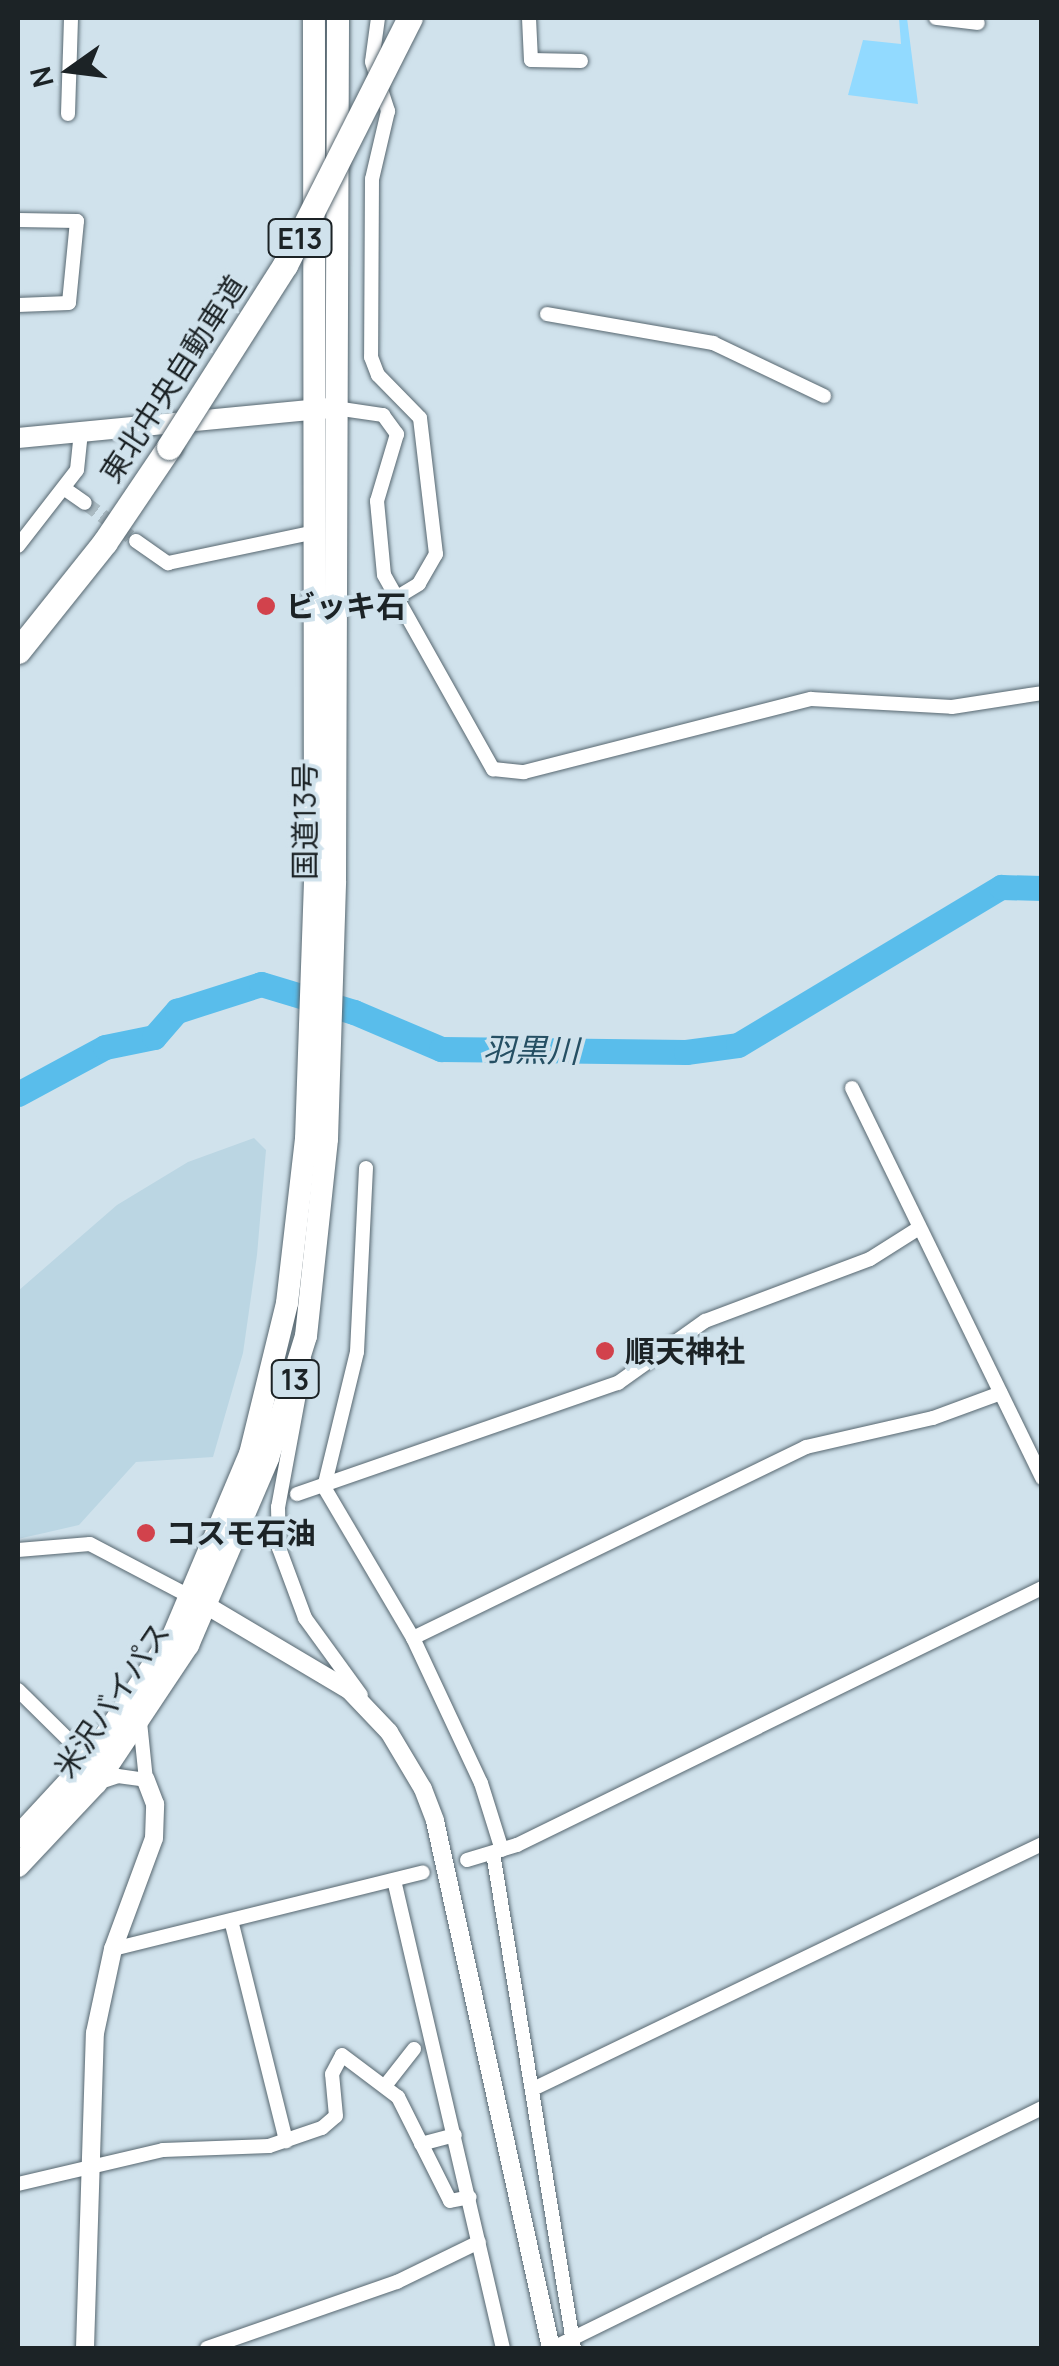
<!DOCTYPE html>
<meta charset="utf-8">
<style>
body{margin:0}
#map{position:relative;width:1059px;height:2366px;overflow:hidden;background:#d0e2ec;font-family:Manrope,"Noto Sans JP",sans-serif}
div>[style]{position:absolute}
.built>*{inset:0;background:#bbd6e3}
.green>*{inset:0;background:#92daff}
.river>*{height:25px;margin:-12.5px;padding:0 12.5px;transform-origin:12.5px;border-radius:12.5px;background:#59bdeb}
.minor-tunnel>*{height:14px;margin-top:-7px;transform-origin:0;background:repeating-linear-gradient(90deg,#acbcc4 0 14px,transparent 0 21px)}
.roads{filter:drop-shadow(0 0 2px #576770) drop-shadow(0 0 2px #576770)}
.minor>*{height:14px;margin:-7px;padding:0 7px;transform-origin:7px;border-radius:7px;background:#fff}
.tertiary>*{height:18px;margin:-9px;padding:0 9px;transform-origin:9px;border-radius:9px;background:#fff}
.secondary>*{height:20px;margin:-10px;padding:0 10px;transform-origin:10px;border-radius:10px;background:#fff}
.trunk>*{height:22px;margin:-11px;padding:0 11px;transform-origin:11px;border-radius:11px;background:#fff}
.motorway>*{height:25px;margin:-12.5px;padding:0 12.5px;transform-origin:12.5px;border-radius:12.5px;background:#fff}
.bridges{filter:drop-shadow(0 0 2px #576770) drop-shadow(0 0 2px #576770)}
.motorway-bridge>*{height:25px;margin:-12.5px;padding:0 12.5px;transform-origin:12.5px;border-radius:12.5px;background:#fff}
.dots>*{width:28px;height:28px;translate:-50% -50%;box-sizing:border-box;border:5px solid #d0e2ec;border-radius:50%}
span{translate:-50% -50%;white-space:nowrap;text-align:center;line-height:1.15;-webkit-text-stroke:8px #d0e2ec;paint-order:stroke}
.shield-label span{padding:2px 8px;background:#d0e2ec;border:2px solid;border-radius:8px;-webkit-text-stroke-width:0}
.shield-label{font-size:28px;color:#1c2326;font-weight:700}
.street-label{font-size:30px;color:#1c2326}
.poi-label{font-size:30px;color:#1c2326;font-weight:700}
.left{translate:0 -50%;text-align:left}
.water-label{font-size:32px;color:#254f63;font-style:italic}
.frame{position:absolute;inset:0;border:20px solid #1c2326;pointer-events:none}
.north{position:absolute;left:20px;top:20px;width:100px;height:100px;-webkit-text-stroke:8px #d0e2ec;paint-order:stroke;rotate:256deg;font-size:28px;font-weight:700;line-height:40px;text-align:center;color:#1c2326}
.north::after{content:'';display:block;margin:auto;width:35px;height:45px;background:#1c2326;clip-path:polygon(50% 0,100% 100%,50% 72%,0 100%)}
</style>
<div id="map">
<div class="built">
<div style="clip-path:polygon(254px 1138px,266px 1150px,257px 1255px,243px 1353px,213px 1457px,136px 1462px,79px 1525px,18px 1539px,18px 1291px,117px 1205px,188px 1162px)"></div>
</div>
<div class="green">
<div style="clip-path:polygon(899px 18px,907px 18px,918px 104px,848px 95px,863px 40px,901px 44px)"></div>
</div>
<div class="river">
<div style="left:18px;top:1094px;width:99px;rotate:-28.4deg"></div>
<div style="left:105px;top:1047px;width:50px;rotate:-11.5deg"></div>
<div style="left:154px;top:1037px;width:35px;rotate:-49deg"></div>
<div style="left:177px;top:1011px;width:88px;rotate:-17.8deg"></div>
<div style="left:261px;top:984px;width:97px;rotate:16.8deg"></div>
<div style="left:354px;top:1012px;width:95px;rotate:23deg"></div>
<div style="left:441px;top:1049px;width:245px;rotate:0.7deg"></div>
<div style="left:686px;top:1052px;width:52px;rotate:-7.7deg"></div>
<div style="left:738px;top:1045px;width:307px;rotate:-31deg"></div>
<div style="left:1001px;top:887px;width:41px;rotate:1.4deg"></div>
</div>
<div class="minor-tunnel">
<div style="left:85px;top:503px;width:64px;rotate:36.7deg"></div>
</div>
<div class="roads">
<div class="minor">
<div style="left:378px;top:18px;width:44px;rotate:97.8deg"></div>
<div style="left:372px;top:62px;width:52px;rotate:71.9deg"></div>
<div style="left:388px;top:111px;width:70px;rotate:103.2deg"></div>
<div style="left:372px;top:179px;width:178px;rotate:90.3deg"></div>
<div style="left:371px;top:357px;width:19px;rotate:69deg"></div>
<div style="left:378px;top:375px;width:60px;rotate:45.7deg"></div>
<div style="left:420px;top:418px;width:137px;rotate:83.3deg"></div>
<div style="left:436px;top:554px;width:34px;rotate:120deg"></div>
<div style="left:419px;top:584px;width:27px;rotate:149deg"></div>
<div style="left:529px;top:18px;width:42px;rotate:87.3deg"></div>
<div style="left:531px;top:60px;width:50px;rotate:1.1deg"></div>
<div style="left:936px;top:18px;width:42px;rotate:6.8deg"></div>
<div style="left:68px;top:114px;width:96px;rotate:-88.2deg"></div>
<div style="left:18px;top:220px;width:59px;rotate:1deg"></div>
<div style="left:77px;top:221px;width:82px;rotate:95.6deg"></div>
<div style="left:69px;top:303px;width:51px;rotate:177.8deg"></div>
<div style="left:547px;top:314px;width:169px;rotate:9.9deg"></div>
<div style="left:713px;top:343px;width:123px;rotate:25.5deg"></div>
<div style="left:335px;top:408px;width:49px;rotate:8.3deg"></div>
<div style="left:383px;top:415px;width:24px;rotate:54deg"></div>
<div style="left:397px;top:434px;width:70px;rotate:106.6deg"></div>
<div style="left:377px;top:501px;width:74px;rotate:84.6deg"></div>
<div style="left:384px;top:575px;width:223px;rotate:60.7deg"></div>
<div style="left:493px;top:769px;width:31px;rotate:6deg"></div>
<div style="left:524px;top:772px;width:296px;rotate:-14.3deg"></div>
<div style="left:811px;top:699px;width:141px;rotate:3.2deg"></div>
<div style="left:952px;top:707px;width:91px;rotate:-8.8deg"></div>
<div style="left:65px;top:489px;width:24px;rotate:35deg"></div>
<div style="left:136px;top:541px;width:39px;rotate:35deg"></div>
<div style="left:168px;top:563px;width:150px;rotate:-11.9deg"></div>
<div style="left:18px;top:546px;width:96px;rotate:-52.2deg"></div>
<div style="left:77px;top:470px;width:39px;rotate:-84deg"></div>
<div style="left:852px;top:1088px;width:434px;rotate:64deg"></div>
<div style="left:366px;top:1168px;width:184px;rotate:92.8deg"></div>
<div style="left:357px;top:1352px;width:139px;rotate:103.7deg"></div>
<div style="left:324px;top:1487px;width:175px;rotate:59.5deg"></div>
<div style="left:413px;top:1638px;width:160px;rotate:64.9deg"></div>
<div style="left:481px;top:1783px;width:70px;rotate:72.6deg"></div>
<div style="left:305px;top:1362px;width:147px;rotate:100.5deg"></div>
<div style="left:278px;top:1507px;width:41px;rotate:88.6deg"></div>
<div style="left:279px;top:1548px;width:75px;rotate:69.6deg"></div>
<div style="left:305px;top:1618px;width:95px;rotate:54deg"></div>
<div style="left:297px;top:1494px;width:340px;rotate:-19.1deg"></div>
<div style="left:618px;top:1383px;width:107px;rotate:-35.5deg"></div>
<div style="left:705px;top:1321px;width:176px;rotate:-20.6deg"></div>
<div style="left:870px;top:1259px;width:58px;rotate:-32.3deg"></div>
<div style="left:18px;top:1550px;width:72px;rotate:-4.8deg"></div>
<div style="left:90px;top:1544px;width:114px;rotate:27.7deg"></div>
<div style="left:413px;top:1638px;width:437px;rotate:-25.9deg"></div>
<div style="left:806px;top:1447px;width:130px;rotate:-12.9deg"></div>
<div style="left:933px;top:1418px;width:72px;rotate:-20.2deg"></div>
<div style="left:18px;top:1690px;width:100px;rotate:44.6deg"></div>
<div style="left:97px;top:1783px;width:22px;rotate:-18deg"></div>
<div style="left:118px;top:1776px;width:28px;rotate:8deg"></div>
<div style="left:146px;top:1780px;width:58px;rotate:-95.9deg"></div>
<div style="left:493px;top:1853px;width:502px;rotate:80.71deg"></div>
<div style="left:467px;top:1860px;width:52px;rotate:-16.7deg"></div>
<div style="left:517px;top:1845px;width:585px;rotate:-26.08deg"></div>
<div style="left:394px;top:1880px;width:481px;rotate:76.9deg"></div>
<div style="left:232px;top:1924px;width:224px;rotate:76deg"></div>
<div style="left:113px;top:1949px;width:319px;rotate:-13.9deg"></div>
<div style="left:385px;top:2086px;width:47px;rotate:-51.9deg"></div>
<div style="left:533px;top:2089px;width:565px;rotate:-25.7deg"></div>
<div style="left:421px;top:2144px;width:35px;rotate:-15deg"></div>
<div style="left:18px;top:2184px;width:149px;rotate:-13.2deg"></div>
<div style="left:163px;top:2150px;width:106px;rotate:-2.2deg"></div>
<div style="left:269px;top:2146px;width:56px;rotate:-18.8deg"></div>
<div style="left:322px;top:2128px;width:18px;rotate:-41deg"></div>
<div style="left:336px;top:2116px;width:42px;rotate:-95.4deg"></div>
<div style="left:332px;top:2074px;width:21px;rotate:-62deg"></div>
<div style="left:342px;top:2055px;width:70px;rotate:36.9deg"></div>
<div style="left:398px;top:2097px;width:116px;rotate:63.4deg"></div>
<div style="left:450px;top:2201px;width:20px;rotate:-11deg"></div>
<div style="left:207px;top:2348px;width:201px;rotate:-19.2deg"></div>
<div style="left:397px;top:2282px;width:91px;rotate:-26deg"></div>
<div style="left:553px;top:2348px;width:545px;rotate:-26.14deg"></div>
</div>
<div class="tertiary">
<div style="left:194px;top:1598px;width:180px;rotate:30.7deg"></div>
<div style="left:349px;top:1690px;width:58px;rotate:46.4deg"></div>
<div style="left:389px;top:1732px;width:66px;rotate:59.2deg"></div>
<div style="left:423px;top:1789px;width:34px;rotate:69deg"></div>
<div style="left:435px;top:1821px;width:540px;rotate:77.59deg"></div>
<div style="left:85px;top:2348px;width:315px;rotate:-88.2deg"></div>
<div style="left:95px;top:2033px;width:86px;rotate:-77.9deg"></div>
<div style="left:113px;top:1949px;width:118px;rotate:-69.7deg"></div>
<div style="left:154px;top:1838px;width:34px;rotate:-88deg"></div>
<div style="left:155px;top:1804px;width:26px;rotate:-111deg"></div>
</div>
<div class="secondary">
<div style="left:18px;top:438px;width:311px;rotate:-5.5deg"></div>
</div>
<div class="trunk">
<div style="left:18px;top:1837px;width:105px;rotate:-47.3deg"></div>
<div style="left:89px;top:1760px;width:150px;rotate:-55.9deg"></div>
<div style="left:173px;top:1636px;width:198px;rotate:-67.1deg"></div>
<div style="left:250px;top:1454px;width:155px;rotate:-76.2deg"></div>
<div style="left:287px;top:1303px;width:165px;rotate:-83.4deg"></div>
<div style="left:306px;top:1139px;width:259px;rotate:-88deg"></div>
<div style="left:315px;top:880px;width:862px;rotate:-90.07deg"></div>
<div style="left:18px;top:1866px;width:114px;rotate:-46.8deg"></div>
<div style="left:96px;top:1783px;width:166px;rotate:-56.3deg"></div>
<div style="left:188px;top:1645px;width:203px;rotate:-66.8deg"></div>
<div style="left:268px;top:1458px;width:128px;rotate:-72.7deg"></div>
<div style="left:306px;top:1336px;width:198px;rotate:-83.9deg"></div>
<div style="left:327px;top:1139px;width:258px;rotate:-88.2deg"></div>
<div style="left:335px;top:881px;width:863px;rotate:-89.8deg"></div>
</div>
<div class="motorway">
<div style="left:18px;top:651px;width:139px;rotate:-51.4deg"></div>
<div style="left:105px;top:542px;width:115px;rotate:-56deg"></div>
</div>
</div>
<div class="bridges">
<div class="motorway-bridge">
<div style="left:169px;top:447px;width:216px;rotate:-57.5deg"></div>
<div style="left:285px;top:265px;width:277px;rotate:-63.2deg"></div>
</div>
</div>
<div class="dots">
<div style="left:266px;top:606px;background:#d2424c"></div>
<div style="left:605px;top:1351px;background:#d2424c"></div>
<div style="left:146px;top:1533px;background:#d2424c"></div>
</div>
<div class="shield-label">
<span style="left:300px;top:238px">E13</span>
<span style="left:295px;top:1379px">13</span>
</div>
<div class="street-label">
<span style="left:173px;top:379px;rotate:-57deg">東北中央自動車道</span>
<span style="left:305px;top:821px;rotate:-90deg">国道13号</span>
<span style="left:112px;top:1700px;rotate:-56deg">米沢バイパス</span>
</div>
<div class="poi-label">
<span class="left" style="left:286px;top:606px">ビッキ石</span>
<span class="left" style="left:625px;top:1351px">順天神社</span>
<span class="left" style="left:166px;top:1533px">コスモ石油</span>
</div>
<div class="water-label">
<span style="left:531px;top:1050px;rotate:1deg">羽黒川</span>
</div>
<div class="frame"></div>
<div class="north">N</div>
</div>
